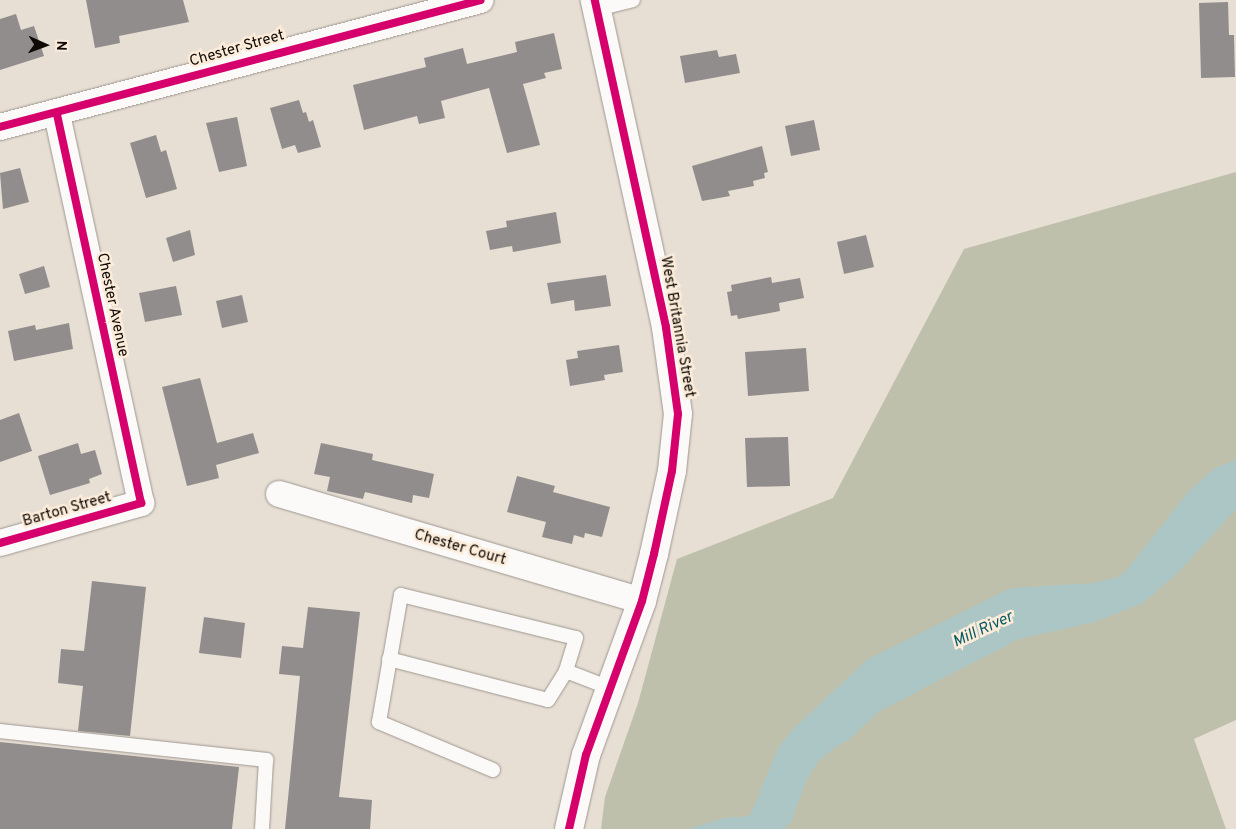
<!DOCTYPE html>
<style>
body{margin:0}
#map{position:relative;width:1236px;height:829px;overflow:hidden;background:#e7ded4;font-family:Overpass,sans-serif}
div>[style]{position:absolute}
.forest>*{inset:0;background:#bfc0ab}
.water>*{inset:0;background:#acc5c5}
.building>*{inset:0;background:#918d8c}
.roads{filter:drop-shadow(0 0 1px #9e9890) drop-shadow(0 0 1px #9e9890)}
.service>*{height:14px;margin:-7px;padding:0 7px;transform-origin:7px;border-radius:7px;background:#fbfaf9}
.minor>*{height:26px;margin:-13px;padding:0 13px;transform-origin:13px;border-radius:13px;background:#fbfaf9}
.tertiary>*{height:28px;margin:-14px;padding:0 14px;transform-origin:14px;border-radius:14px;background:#fbfaf9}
.cycleway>*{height:8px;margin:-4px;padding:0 4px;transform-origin:4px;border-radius:4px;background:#d6006c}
span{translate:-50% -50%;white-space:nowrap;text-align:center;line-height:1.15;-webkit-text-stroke:5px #fcecd9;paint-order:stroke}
.street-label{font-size:15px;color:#0f0a05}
.water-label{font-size:16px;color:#055c64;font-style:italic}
.north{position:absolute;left:20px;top:20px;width:50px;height:50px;-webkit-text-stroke:4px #fcecd9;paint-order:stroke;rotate:92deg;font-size:14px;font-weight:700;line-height:20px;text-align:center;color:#0f0a05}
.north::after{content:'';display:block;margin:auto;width:18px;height:22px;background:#0f0a05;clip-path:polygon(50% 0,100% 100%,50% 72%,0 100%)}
</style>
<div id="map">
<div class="forest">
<div style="clip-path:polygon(1236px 172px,1236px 720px,1194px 739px,1226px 829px,601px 829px,605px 797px,638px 703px,677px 559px,833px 498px,964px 249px)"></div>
</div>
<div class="water">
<div style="clip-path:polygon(1236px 460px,1236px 509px,1178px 573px,1143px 603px,1095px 622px,1019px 639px,878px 712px,850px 739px,834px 748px,818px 762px,807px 779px,791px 822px,784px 829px,687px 829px,724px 818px,750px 816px,778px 748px,793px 729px,868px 659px,1011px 588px,1093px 583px,1118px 577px,1126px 571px,1188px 492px,1215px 468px)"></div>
</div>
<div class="building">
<div style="clip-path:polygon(86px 0,183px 0,189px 22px,119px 36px,120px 43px,95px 48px)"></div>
<div style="clip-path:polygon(1228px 2px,1229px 35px,1234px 35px,1235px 77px,1201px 78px,1199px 3px)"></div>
<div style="clip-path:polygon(16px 14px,21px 30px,34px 26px,44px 56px,0 70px,0 19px)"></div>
<div style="clip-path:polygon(554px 33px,562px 69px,544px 73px,546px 78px,523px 84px,540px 145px,507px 153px,489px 88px,441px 101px,445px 118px,419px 124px,417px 116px,364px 130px,353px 85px,426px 67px,424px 58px,463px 48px,467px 64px,517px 52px,515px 42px)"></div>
<div style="clip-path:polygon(717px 50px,719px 57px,736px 54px,740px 73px,685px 83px,680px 56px)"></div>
<div style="clip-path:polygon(299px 100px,303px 113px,306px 112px,309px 122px,313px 120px,321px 147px,298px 153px,295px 145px,282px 149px,270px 108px)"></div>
<div style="clip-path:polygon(237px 117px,247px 166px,219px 172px,206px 123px)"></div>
<div style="clip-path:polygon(814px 120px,820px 150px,791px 156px,785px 126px)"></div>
<div style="clip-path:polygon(156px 135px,161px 152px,166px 150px,177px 189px,146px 198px,130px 143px)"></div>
<div style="clip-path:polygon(762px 146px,768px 172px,764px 173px,765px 178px,753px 181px,754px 186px,728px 191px,730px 196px,702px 201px,692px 166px)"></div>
<div style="clip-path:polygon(20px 168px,29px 202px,3px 209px,0 173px)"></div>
<div style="clip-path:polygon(556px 212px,561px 243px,513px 252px,512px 246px,490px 250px,486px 231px,507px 227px,506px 221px)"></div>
<div style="clip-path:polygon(190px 230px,195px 255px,173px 262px,166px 238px)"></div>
<div style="clip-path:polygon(866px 235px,874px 267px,844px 274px,837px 242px)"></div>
<div style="clip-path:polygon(44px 266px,50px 287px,25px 294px,19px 274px)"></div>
<div style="clip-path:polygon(606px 275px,611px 306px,575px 311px,574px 300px,551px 304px,547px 283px)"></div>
<div style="clip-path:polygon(771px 277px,772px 283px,800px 278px,804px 298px,779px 303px,780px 311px,738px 319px,737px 315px,731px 316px,727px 292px,732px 291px,731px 285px)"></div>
<div style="clip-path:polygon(176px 286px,182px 315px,145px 322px,139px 293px)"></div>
<div style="clip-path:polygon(242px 295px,248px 322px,222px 328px,216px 301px)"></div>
<div style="clip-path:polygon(69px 323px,73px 349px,14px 361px,8px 331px,35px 325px,36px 330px)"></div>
<div style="clip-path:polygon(619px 345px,623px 372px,604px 375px,605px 380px,570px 386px,566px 360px,578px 358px,577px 351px)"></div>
<div style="clip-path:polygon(806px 348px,809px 391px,748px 396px,745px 352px)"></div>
<div style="clip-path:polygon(200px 378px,217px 443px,253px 433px,259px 453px,216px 465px,219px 478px,187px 486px,162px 387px)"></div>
<div style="clip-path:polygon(19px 413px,32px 451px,0 462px,0 420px)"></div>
<div style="clip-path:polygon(788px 437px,790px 486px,747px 487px,745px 438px)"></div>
<div style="clip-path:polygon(78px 443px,81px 454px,95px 450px,102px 474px,89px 479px,90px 483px,50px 495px,38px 456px)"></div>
<div style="clip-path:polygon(321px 443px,373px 454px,372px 460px,434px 474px,429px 498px,413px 495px,412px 503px,365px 492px,363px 499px,327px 491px,330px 477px,314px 474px)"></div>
<div style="clip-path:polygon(517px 476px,555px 486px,553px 492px,610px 507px,602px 537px,585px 533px,584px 538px,574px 535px,572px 544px,542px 537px,546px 522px,507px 512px)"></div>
<div style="clip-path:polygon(92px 581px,146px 587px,130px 736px,78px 731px,83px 686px,58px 683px,61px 649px,84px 651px)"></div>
<div style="clip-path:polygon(308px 607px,360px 612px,339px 797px,372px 800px,370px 829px,285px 829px,300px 676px,279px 674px,282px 646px,303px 648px)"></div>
<div style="clip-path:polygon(204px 617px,245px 623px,241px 658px,199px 653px)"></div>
<div style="clip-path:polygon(0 742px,239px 767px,232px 829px,0 829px)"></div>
</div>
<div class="roads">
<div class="service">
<div style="left:597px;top:9px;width:37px;rotate:-14deg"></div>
<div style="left:389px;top:659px;width:164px;rotate:14.5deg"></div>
<div style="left:548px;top:700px;width:34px;rotate:-58deg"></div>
<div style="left:0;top:731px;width:268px;rotate:6.2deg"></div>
<div style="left:266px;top:760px;width:69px;rotate:93.3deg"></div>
<div style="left:493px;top:770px;width:124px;rotate:-157.2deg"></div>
<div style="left:379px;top:722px;width:129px;rotate:-80.2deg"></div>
<div style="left:401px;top:595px;width:180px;rotate:13.8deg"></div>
<div style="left:576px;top:638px;width:34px;rotate:107deg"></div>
<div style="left:566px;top:671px;width:47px;rotate:21.1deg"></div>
</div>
<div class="minor">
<div style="left:0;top:127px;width:497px;rotate:-14.8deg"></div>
<div style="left:279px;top:494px;width:378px;rotate:16.4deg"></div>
<div style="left:0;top:543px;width:147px;rotate:-15.8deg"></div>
<div style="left:141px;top:503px;width:399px;rotate:-102.2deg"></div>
</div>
<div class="tertiary">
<div style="left:569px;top:829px;width:76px;rotate:-77.1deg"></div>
<div style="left:586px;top:755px;width:164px;rotate:-70deg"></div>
<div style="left:642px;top:601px;width:49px;rotate:-75.7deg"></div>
<div style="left:654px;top:554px;width:85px;rotate:-77.8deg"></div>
<div style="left:672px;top:471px;width:57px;rotate:-84deg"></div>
<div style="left:678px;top:414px;width:88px;rotate:-97.9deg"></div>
<div style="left:666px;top:327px;width:335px;rotate:-102.3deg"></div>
</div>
</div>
<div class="cycleway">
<div style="left:0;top:127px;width:497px;rotate:-14.8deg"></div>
<div style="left:0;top:543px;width:147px;rotate:-15.8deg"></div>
<div style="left:141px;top:503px;width:399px;rotate:-102.2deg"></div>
<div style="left:569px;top:829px;width:76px;rotate:-77.1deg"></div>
<div style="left:586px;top:755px;width:164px;rotate:-70deg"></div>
<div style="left:642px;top:601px;width:49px;rotate:-75.7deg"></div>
<div style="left:654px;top:554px;width:85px;rotate:-77.8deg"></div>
<div style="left:672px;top:471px;width:57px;rotate:-84deg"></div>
<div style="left:678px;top:414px;width:88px;rotate:-97.9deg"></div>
<div style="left:666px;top:327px;width:335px;rotate:-102.3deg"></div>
</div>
<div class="street-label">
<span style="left:237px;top:49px;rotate:-16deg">Chester Street</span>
<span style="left:112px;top:305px;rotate:78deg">Chester Avenue</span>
<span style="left:677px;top:327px;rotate:80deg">West Britannia Street</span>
<span style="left:67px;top:510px;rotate:-16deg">Barton Street</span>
<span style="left:460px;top:548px;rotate:16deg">Chester Court</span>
</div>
<div class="water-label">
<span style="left:983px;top:630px;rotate:-25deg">Mill River</span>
</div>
<div class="north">N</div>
</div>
